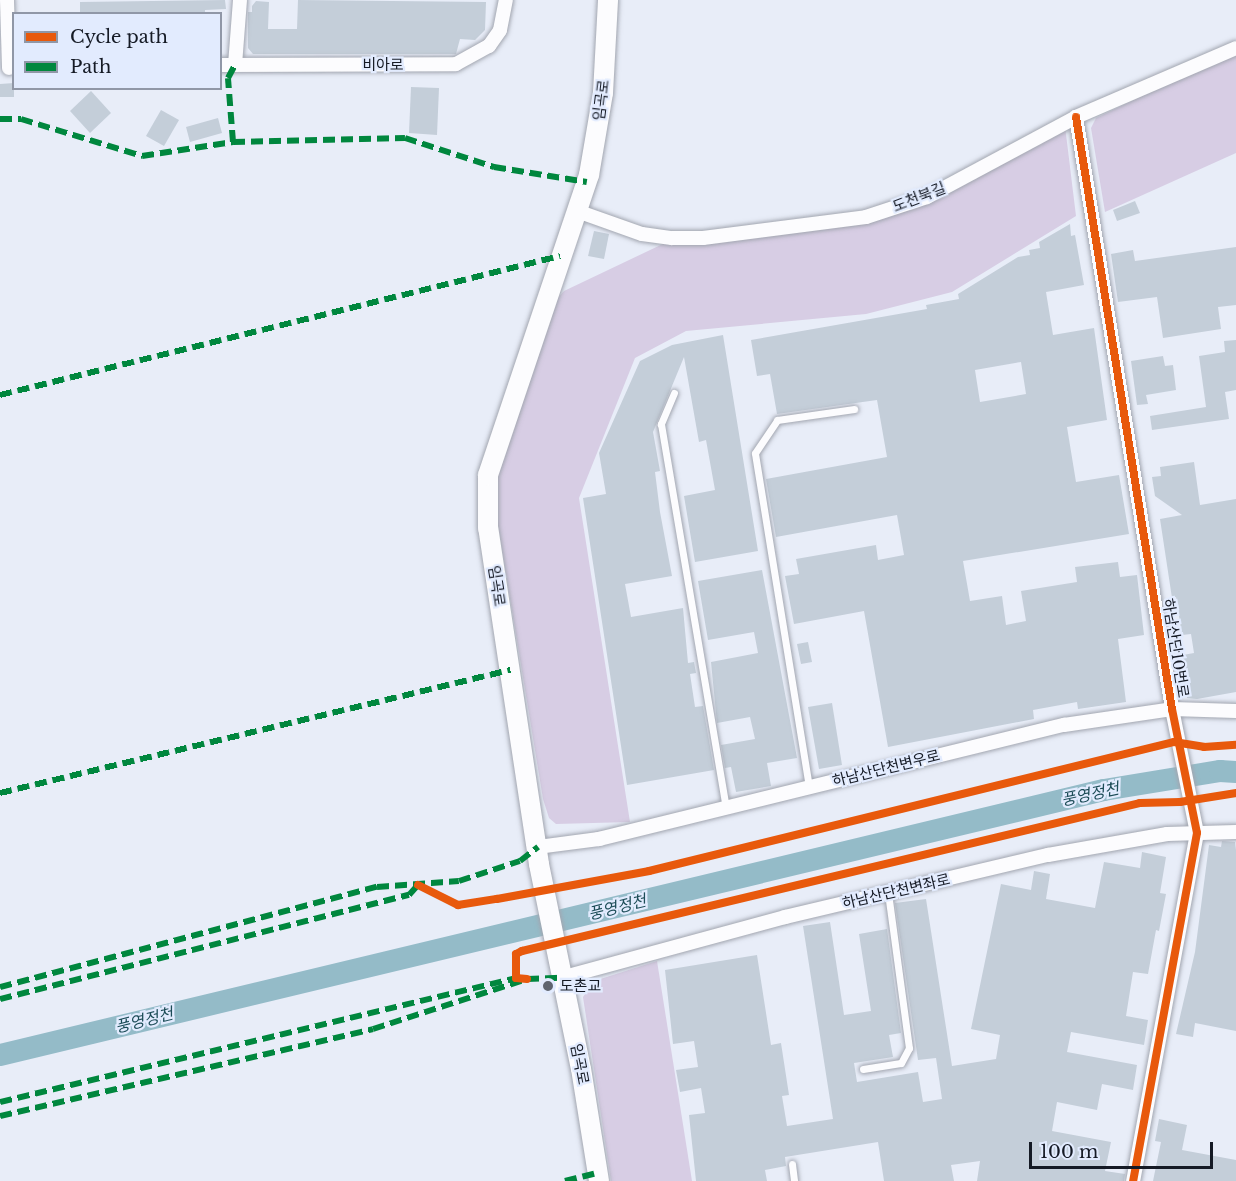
<!DOCTYPE html>
<meta charset="utf-8">
<style>
body{margin:0}
#map{position:relative;width:1236px;height:1181px;overflow:hidden;background:#e8edf8;font-family:"Libre Baskerville","Noto Sans KR",serif}
div>[style]{position:absolute}
.green>*{inset:0;background:#d7cde4}
.river>*{height:22px;margin:-11px;padding:0 11px;transform-origin:11px;border-radius:11px;background:#94bbc8}
.building>*{inset:0;background:#c4ced9}
.roads{filter:drop-shadow(0 0 2px #a2a6b0) drop-shadow(0 0 2px #a2a6b0)}
.service>*{height:7px;margin:-3.5px;padding:0 3.5px;transform-origin:3.5px;border-radius:3.5px;background:#fcfcfe}
.minor>*{height:14px;margin:-7px;padding:0 7px;transform-origin:7px;border-radius:7px;background:#fcfcfe}
.secondary>*{height:20px;margin:-10px;padding:0 10px;transform-origin:10px;border-radius:10px;background:#fcfcfe}
.quiet>*{height:6px;margin-top:-3px;transform-origin:0;background:repeating-linear-gradient(90deg,#00873e 0 12px,transparent 0 18px)}
.cycleway>*{height:8px;margin:-4px;padding:0 4px;transform-origin:4px;border-radius:4px;background:#e8590c}
.dots>*{width:16px;height:16px;translate:-50% -50%;box-sizing:border-box;border:3px solid #e2ebfe;border-radius:50%}
span{translate:-50% -50%;white-space:nowrap;text-align:center;line-height:1.15;-webkit-text-stroke:4.5px #e2ebfe;paint-order:stroke}
.street-label{font-size:15px;color:#151a25}
.poi-label{font-size:15px;color:#151a25}
.left{translate:0 -50%;text-align:left}
.water-label{font-size:16px;color:#1c4c57;font-style:italic}
.legend{position:absolute;left:12px;top:12px;width:210px;height:78px;box-sizing:border-box;background:#e2ebfe;border:2px solid #9097a7;margin:0;padding:8px 10px;list-style:none;font-size:18px;color:#151a25}
.legend li{display:flex;align-items:center;gap:12px;height:30px}
.legend b{width:30px;border:2px solid #9097a7}
.scale{position:absolute;left:1029px;top:1142px;width:184px;height:27px;box-sizing:border-box;border:3px solid #151a25;border-top:0;padding-left:8px;font-size:18px;line-height:21px;white-space:nowrap;color:#151a25;-webkit-text-stroke:4px #e2ebfe;paint-order:stroke}
</style>
<div id="map">
<div class="green">
<div style="clip-path:polygon(1236px 51px,1236px 153px,1105px 212px,1091px 128px,1096px 118px)"></div>
<div style="clip-path:polygon(1065px 126px,1076px 216px,952px 292px,866px 314px,686px 331px,635px 358px,579px 498px,630px 822px,556px 824px,549px 818px,543px 799px,496px 513px,496px 480px,555px 301px,564px 291px,669px 241px,877px 214px)"></div>
<div style="clip-path:polygon(657px 961px,692px 1181px,611px 1181px,583px 997px,594px 981px)"></div>
</div>
<div class="river">
<div style="left:0;top:1055px;width:1135px;rotate:-13.5deg"></div>
<div style="left:1104px;top:790px;width:118px;rotate:-9.3deg"></div>
<div style="left:1220px;top:771px;width:16px;rotate:4deg"></div>
</div>
<div class="building">
<div style="clip-path:polygon(225px 0,226px 9px,205px 10px,205px 14px,80px 14px,80px 2px)"></div>
<div style="clip-path:polygon(298px 0,486px 2px,485px 30px,475px 40px,460px 39px,456px 54px,253px 54px,248px 48px,248px 12px,252px 12px,252px 6px,256px 1px,269px 2px,268px 29px,297px 29px)"></div>
<div style="clip-path:polygon(14px 83px,14px 97px,0 97px,0 84px)"></div>
<div style="clip-path:polygon(411px 87px,439px 88px,437px 135px,409px 133px)"></div>
<div style="clip-path:polygon(91px 91px,111px 113px,90px 133px,70px 111px)"></div>
<div style="clip-path:polygon(161px 110px,179px 120px,164px 146px,146px 136px)"></div>
<div style="clip-path:polygon(218px 118px,222px 133px,190px 142px,186px 127px)"></div>
<div style="clip-path:polygon(1135px 201px,1140px 213px,1117px 221px,1113px 210px)"></div>
<div style="clip-path:polygon(evenodd,1070px 224px,1071px 236px,1075px 235px,1084px 285px,1046px 292px,1053px 335px,1094px 328px,1107px 420px,1067px 427px,1076px 482px,1119px 475px,1129px 534px,963px 561px,970px 601px,1002px 596px,1006px 625px,1026px 621px,1021px 591px,1077px 582px,1075px 567px,1118px 562px,1120px 577px,1137px 575px,1144px 635px,1118px 639px,1126px 702px,1078px 709px,1077px 702px,1033px 710px,1034px 719px,888px 747px,864px 611px,794px 624px,785px 576px,799px 574px,796px 559px,876px 545px,878px 560px,904px 555px,897px 515px,776px 537px,766px 479px,887px 457px,877px 400px,777px 414px,770px 374px,757px 376px,751px 340px,927px 309px,926px 305px,959px 299px,958px 294px,1018px 257px,1030px 255px,1029px 250px,1040px 248px,1039px 242px,1070px 224px,1021px 362px,1026px 394px,980px 402px,975px 370px,1021px 362px)"></div>
<div style="clip-path:polygon(594px 231px,609px 234px,604px 259px,588px 256px)"></div>
<div style="clip-path:polygon(1236px 247px,1236px 305px,1218px 307px,1221px 329px,1163px 338px,1157px 297px,1118px 302px,1111px 254px,1133px 250px,1135px 261px)"></div>
<div style="clip-path:polygon(723px 335px,758px 551px,695px 562px,684px 496px,715px 490px,706px 440px,699px 442px,684px 357px,653px 432px,660px 471px,655px 472px,660px 512px,672px 576px,625px 584px,631px 617px,683px 608px,688px 663px,694px 662px,696px 673px,690px 674px,695px 707px,703px 706px,714px 770px,627px 785px,583px 498px,606px 494px,599px 453px,640px 361px,672px 345px)"></div>
<div style="clip-path:polygon(1236px 340px,1236px 390px,1225px 392px,1229px 419px,1152px 430px,1150px 416px,1206px 407px,1199px 356px,1225px 352px,1224px 341px)"></div>
<div style="clip-path:polygon(1163px 356px,1165px 366px,1173px 365px,1176px 390px,1146px 395px,1148px 404px,1137px 405px,1131px 361px)"></div>
<div style="clip-path:polygon(1194px 462px,1200px 505px,1236px 499px,1236px 692px,1197px 699px,1187px 698px,1183px 655px,1194px 653px,1191px 634px,1182px 635px,1176px 597px,1172px 598px,1160px 519px,1182px 515px,1155px 496px,1152px 477px,1161px 476px,1160px 467px)"></div>
<div style="clip-path:polygon(762px 570px,797px 758px,767px 763px,771px 786px,736px 792px,731px 767px,725px 768px,721px 745px,755px 739px,750px 717px,717px 723px,711px 662px,758px 653px,754px 632px,708px 640px,698px 581px)"></div>
<div style="clip-path:polygon(808px 642px,812px 662px,801px 664px,797px 644px)"></div>
<div style="clip-path:polygon(832px 703px,842px 765px,819px 769px,808px 707px)"></div>
<div style="clip-path:polygon(1222px 841px,1235px 842px,1236px 850px,1236px 1031px,1195px 1023px,1193px 1037px,1176px 1034px,1195px 952px,1209px 845px,1221px 847px)"></div>
<div style="clip-path:polygon(1142px 852px,1166px 857px,1160px 893px,1166px 894px,1159px 931px,1156px 930px,1148px 974px,1133px 972px,1126px 1016px,1148px 1020px,1144px 1045px,1071px 1032px,1067px 1052px,1137px 1065px,1133px 1090px,1102px 1084px,1097px 1110px,1057px 1102px,1052px 1131px,1111px 1142px,1105px 1171px,1125px 1174px,1124px 1181px,977px 1181px,980px 1161px,951px 1165px,954px 1181px,884px 1181px,878px 1142px,785px 1157px,786px 1166px,765px 1170px,767px 1181px,696px 1181px,689px 1115px,705px 1113px,701px 1088px,680px 1092px,676px 1070px,698px 1067px,694px 1041px,673px 1044px,665px 970px,757px 955px,771px 1045px,781px 1043px,789px 1095px,782px 1096px,787px 1126px,833px 1119px,803px 926px,830px 922px,844px 1015px,871px 1011px,859px 934px,887px 929px,901px 1033px,889px 1035px,893px 1057px,854px 1063px,857px 1082px,918px 1072px,923px 1102px,942px 1099px,936px 1058px,918px 1060px,895px 903px,926px 899px,952px 1066px,996px 1059px,1000px 1035px,971px 1029px,1001px 884px,1031px 890px,1034px 871px,1050px 874px,1046px 899px,1095px 908px,1104px 862px,1140px 868px)"></div>
<div style="clip-path:polygon(1159px 1119px,1187px 1125px,1182px 1150px,1236px 1160px,1236px 1181px,1153px 1181px,1161px 1142px,1155px 1141px)"></div>
</div>
<div class="roads">
<div class="service">
<div style="left:674px;top:393px;width:34px;rotate:113deg"></div>
<div style="left:661px;top:424px;width:388px;rotate:80.4deg"></div>
<div style="left:809px;top:787px;width:338px;rotate:-99.2deg"></div>
<div style="left:755px;top:453px;width:40px;rotate:-56deg"></div>
<div style="left:777px;top:420px;width:78px;rotate:-8.1deg"></div>
<div style="left:863px;top:1069px;width:38px;rotate:-9deg"></div>
<div style="left:901px;top:1063px;width:17px;rotate:-62deg"></div>
<div style="left:909px;top:1048px;width:156px;rotate:-97.7deg"></div>
<div style="left:792px;top:1164px;width:17px;rotate:83deg"></div>
</div>
<div class="minor">
<div style="left:7px;top:0;width:68px;rotate:88.3deg"></div>
<div style="left:220px;top:65px;width:236px;rotate:-0.2deg"></div>
<div style="left:456px;top:64px;width:38px;rotate:-29deg"></div>
<div style="left:489px;top:46px;width:19px;rotate:-55deg"></div>
<div style="left:500px;top:30px;width:31px;rotate:-79deg"></div>
<div style="left:235px;top:65px;width:65px;rotate:-85.6deg"></div>
<div style="left:1076px;top:117px;width:600px;rotate:80.79deg"></div>
<div style="left:1172px;top:709px;width:126px;rotate:78.6deg"></div>
<div style="left:1197px;top:833px;width:354px;rotate:100.4deg"></div>
<div style="left:577px;top:211px;width:69px;rotate:19.5deg"></div>
<div style="left:642px;top:234px;width:30px;rotate:8deg"></div>
<div style="left:672px;top:238px;width:31px"></div>
<div style="left:703px;top:238px;width:164px;rotate:-7.3deg"></div>
<div style="left:866px;top:217px;width:64px;rotate:-18.2deg"></div>
<div style="left:927px;top:197px;width:169px;rotate:-28.2deg"></div>
<div style="left:1076px;top:117px;width:174px;rotate:-23.3deg"></div>
<div style="left:538px;top:847px;width:62px;rotate:-7.5deg"></div>
<div style="left:599px;top:839px;width:479px;rotate:-13.8deg"></div>
<div style="left:1064px;top:725px;width:109px;rotate:-8.4deg"></div>
<div style="left:1172px;top:709px;width:64px;rotate:1.8deg"></div>
<div style="left:561px;top:978px;width:232px;rotate:-15.2deg"></div>
<div style="left:785px;top:917px;width:270px;rotate:-13.3deg"></div>
<div style="left:1048px;top:855px;width:121px;rotate:-10deg"></div>
<div style="left:1167px;top:834px;width:69px;rotate:-1.7deg"></div>
</div>
<div class="secondary">
<div style="left:599px;top:1181px;width:113px;rotate:-99.1deg"></div>
<div style="left:581px;top:1069px;width:209px;rotate:-101.6deg"></div>
<div style="left:539px;top:864px;width:340px;rotate:-98.6deg"></div>
<div style="left:488px;top:528px;width:53px;rotate:-90deg"></div>
<div style="left:488px;top:475px;width:317px;rotate:-71.4deg"></div>
<div style="left:589px;top:175px;width:83px;rotate:-80.3deg"></div>
<div style="left:603px;top:93px;width:93px;rotate:-86.9deg"></div>
</div>
</div>
<div class="quiet">
<div style="left:0;top:119px;width:21px"></div>
<div style="left:21px;top:119px;width:127px;rotate:17deg"></div>
<div style="left:142px;top:156px;width:92px;rotate:-8.7deg"></div>
<div style="left:233px;top:142px;width:172px;rotate:-1.3deg"></div>
<div style="left:405px;top:138px;width:94px;rotate:18deg"></div>
<div style="left:494px;top:167px;width:94px;rotate:9.2deg"></div>
<div style="left:233px;top:142px;width:64px;rotate:-94.5deg"></div>
<div style="left:228px;top:78px;width:15px;rotate:-62deg"></div>
<div style="left:0;top:395px;width:577px;rotate:-13.94deg"></div>
<div style="left:0;top:793px;width:525px;rotate:-13.56deg"></div>
<div style="left:0;top:987px;width:390px;rotate:-14.9deg"></div>
<div style="left:377px;top:887px;width:82px;rotate:-4.2deg"></div>
<div style="left:459px;top:881px;width:64px;rotate:-18.2deg"></div>
<div style="left:520px;top:861px;width:23px;rotate:-38deg"></div>
<div style="left:0;top:999px;width:422px;rotate:-14.3deg"></div>
<div style="left:409px;top:895px;width:13px;rotate:-48deg"></div>
<div style="left:0;top:1102px;width:531px;rotate:-13.51deg"></div>
<div style="left:0;top:1116px;width:383px;rotate:-13.1deg"></div>
<div style="left:373px;top:1029px;width:162px;rotate:-18deg"></div>
<div style="left:527px;top:979px;width:34px;rotate:-2deg"></div>
<div style="left:565px;top:1181px;width:33px;rotate:-14deg"></div>
</div>
<div class="cycleway">
<div style="left:1076px;top:117px;width:600px;rotate:80.79deg"></div>
<div style="left:1172px;top:709px;width:126px;rotate:78.6deg"></div>
<div style="left:1197px;top:833px;width:354px;rotate:100.4deg"></div>
<div style="left:418px;top:885px;width:45px;rotate:26.6deg"></div>
<div style="left:458px;top:905px;width:39px;rotate:-9deg"></div>
<div style="left:497px;top:899px;width:155px;rotate:-10.4deg"></div>
<div style="left:649px;top:871px;width:541px;rotate:-13.8deg"></div>
<div style="left:1174px;top:742px;width:30px;rotate:9deg"></div>
<div style="left:1204px;top:747px;width:32px;rotate:-4deg"></div>
<div style="left:527px;top:979px;width:11px;rotate:-175deg"></div>
<div style="left:516px;top:978px;width:24px;rotate:-90deg"></div>
<div style="left:516px;top:954px;width:7px;rotate:-27deg"></div>
<div style="left:522px;top:951px;width:635px;rotate:-13.47deg"></div>
<div style="left:1140px;top:803px;width:40px;rotate:-1.4deg"></div>
<div style="left:1180px;top:802px;width:57px;rotate:-9.1deg"></div>
</div>
<div class="dots">
<div style="left:548px;top:986px;background:#5f646f"></div>
</div>
<div class="street-label">
<span style="left:383px;top:65px">비아로</span>
<span style="left:601px;top:100px;rotate:-83deg">임곡로</span>
<span style="left:919px;top:197px;rotate:-21deg">도천북길</span>
<span style="left:497px;top:586px;rotate:81deg">임곡로</span>
<span style="left:1176px;top:648px;rotate:81deg">하남산단10번로</span>
<span style="left:886px;top:768px;rotate:-14deg">하남산단천변우로</span>
<span style="left:896px;top:891px;rotate:-13deg">하남산단천변좌로</span>
<span style="left:580px;top:1064px;rotate:79deg">임곡로</span>
</div>
<div class="poi-label">
<span class="left" style="left:560px;top:986px">도촌교</span>
</div>
<div class="water-label">
<span style="left:1090px;top:794px;rotate:-12deg">풍영정천</span>
<span style="left:617px;top:907px;rotate:-14deg">풍영정천</span>
<span style="left:144px;top:1020px;rotate:-14deg">풍영정천</span>
</div>
<ul class="legend">
<li><b style="height:8px;background:#e8590c"></b>Cycle path</li>
<li><b style="height:8px;background:#00873e"></b>Path</li>
</ul>
<div class="scale">100 m</div>
</div>
